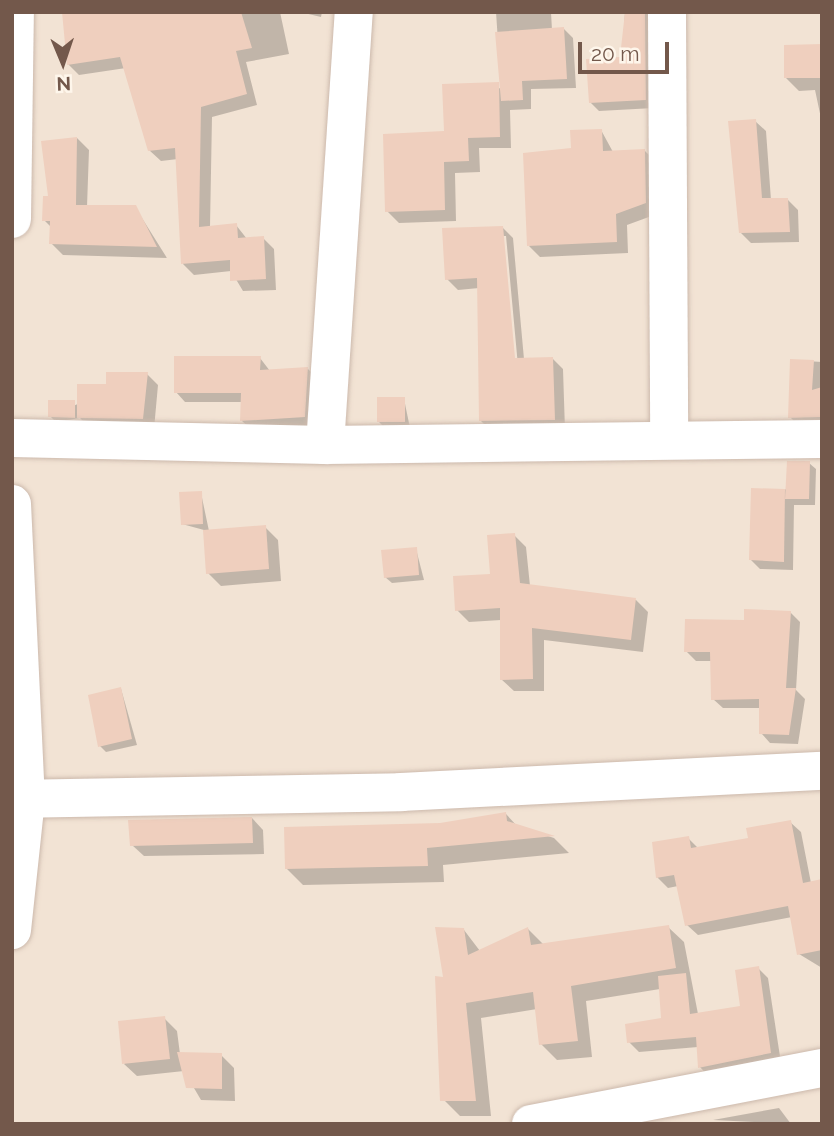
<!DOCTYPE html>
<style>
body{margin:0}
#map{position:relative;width:834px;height:1136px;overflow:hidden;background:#fbf1e5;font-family:Raleway,sans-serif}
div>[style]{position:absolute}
.residential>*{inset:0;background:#f2e3d4}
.shadow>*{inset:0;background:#0003}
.building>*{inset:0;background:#efcfbe}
.roads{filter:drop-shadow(0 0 2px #ccb9ac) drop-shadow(0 0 2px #ccb9ac)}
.minor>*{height:38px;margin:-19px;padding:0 19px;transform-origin:19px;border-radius:19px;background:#fff}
span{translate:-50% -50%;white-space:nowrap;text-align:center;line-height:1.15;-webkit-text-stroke:5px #fef6eb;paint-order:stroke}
.frame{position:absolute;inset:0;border:14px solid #73584b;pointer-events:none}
.north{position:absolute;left:28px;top:28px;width:70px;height:70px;-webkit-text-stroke:5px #fef6eb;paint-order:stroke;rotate:178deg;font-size:19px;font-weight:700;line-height:28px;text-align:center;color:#73584b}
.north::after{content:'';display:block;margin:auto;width:24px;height:32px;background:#73584b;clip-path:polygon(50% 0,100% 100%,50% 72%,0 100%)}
.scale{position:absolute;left:578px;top:42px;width:91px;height:32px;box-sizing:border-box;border:4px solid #73584b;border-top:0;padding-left:9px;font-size:21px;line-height:24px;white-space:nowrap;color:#73584b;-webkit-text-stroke:5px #fef6eb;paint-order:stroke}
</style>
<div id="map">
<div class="residential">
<div style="clip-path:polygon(12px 12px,822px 12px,822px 1124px,12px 1124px)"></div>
</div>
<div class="shadow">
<div style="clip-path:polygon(192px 12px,280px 12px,289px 54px,246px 62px,257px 105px,212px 117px,210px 227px,236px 225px,247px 239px,263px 238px,274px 249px,276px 290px,243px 291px,231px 271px,194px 275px,183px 264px,178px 159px,161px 161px,149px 150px,126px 68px,79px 75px,68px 64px)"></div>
<div style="clip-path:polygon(300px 12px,322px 12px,321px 17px)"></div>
<div style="clip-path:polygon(496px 12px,551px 12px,552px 30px,564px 29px,573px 38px,576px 88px,531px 89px,531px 109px,510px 110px,511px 148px,479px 148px,480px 172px,455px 173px,456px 221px,399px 223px,387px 211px,445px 132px,501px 87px)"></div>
<div style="clip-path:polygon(625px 12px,654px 12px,654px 108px,599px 111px,590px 102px,622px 59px)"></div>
<div style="clip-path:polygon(822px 46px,822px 123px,815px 90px,799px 91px,786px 78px)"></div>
<div style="clip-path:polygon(755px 121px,766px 131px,771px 200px,788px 200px,798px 210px,799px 242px,751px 243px,741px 233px)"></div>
<div style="clip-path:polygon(601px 130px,613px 152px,645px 151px,656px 162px,657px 214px,627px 225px,628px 253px,540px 257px,529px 246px,573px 149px)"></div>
<div style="clip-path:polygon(77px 138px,89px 150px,87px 207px,135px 207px,167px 258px,63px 255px,51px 243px,52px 228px,44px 220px)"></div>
<div style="clip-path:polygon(evenodd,502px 227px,513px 238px,524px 359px,552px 358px,563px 369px,565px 430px,491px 431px,481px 421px,479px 288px,458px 290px,447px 279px,502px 227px,502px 236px,506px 236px,518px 366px,514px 367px,502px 236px)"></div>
<div style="clip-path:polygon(260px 358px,270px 371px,308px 369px,317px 378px,314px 426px,252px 430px,242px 421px,242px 402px,185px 402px,176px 392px)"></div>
<div style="clip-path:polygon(791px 360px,822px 362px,822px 428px,801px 428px,790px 417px)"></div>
<div style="clip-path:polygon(147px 374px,158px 385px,154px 429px,90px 428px,80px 418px,56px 422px,50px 416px)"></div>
<div style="clip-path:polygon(404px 399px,410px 428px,385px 428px,379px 422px)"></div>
<div style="clip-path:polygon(809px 463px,816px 469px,815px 505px,794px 505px,793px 570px,760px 569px,751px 560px,784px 491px)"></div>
<div style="clip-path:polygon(201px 493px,209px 531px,265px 527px,278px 540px,281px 581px,221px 586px,208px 573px,204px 530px,182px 524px)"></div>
<div style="clip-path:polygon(514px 535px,526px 547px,530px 586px,636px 600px,648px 612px,643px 652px,544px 640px,544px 691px,514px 691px,501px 679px,501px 620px,469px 622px,457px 610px,492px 576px)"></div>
<div style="clip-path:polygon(416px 549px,424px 580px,392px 583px,385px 577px)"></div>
<div style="clip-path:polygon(790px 612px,800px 622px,796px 690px,805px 699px,798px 744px,770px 743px,761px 733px,761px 708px,723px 708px,713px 699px,712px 661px,696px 661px,686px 651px,745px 622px)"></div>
<div style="clip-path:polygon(121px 689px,137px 745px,106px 752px,100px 746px)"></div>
<div style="clip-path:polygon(506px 814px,517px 826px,554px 838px,569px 853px,443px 865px,444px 882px,303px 885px,286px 868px,440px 824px)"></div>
<div style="clip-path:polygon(252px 818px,263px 830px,264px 854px,144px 856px,132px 845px)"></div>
<div style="clip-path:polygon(790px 822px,801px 832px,811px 883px,822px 881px,822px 968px,799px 954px,792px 917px,698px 935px,687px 925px,678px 886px,668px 888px,657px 877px,688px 838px,698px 848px,750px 839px)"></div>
<div style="clip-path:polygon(668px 927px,684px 942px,698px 1014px,742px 1008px,758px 968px,768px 978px,781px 1063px,710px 1078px,700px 1067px,698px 1047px,639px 1052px,629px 1042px,663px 1020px,660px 989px,586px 1001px,592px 1057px,557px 1060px,541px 1044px,537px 1009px,481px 1018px,491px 1116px,460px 1116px,444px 1100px,445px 979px,464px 930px,480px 951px,528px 929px,544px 945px)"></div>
<div style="clip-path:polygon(164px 1018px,177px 1031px,180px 1054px,221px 1055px,234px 1068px,235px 1101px,201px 1100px,184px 1071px,137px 1076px,124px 1064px)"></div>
<div style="clip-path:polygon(779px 1108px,791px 1124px,713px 1120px)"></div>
</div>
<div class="building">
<div style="clip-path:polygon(62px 12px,241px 12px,252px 48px,236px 51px,247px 94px,201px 107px,199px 227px,237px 223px,238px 238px,264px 236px,266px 279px,230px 281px,230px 260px,181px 264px,175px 148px,148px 151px,120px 57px,67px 65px)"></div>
<div style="clip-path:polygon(625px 12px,645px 12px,646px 100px,589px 103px,586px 59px,620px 57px)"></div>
<div style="clip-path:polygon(564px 27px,567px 79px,522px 81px,523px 100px,501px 101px,495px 32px)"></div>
<div style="clip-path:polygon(822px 44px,822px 78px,784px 78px,784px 45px)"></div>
<div style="clip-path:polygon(499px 82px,500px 137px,468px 138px,469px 161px,444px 162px,445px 210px,385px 212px,383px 134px,444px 131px,442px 84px)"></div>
<div style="clip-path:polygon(756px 119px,762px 198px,788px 198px,790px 232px,739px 233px,728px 121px)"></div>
<div style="clip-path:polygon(602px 129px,603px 151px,645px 149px,646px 203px,616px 214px,617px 242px,527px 246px,523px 153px,571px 148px,570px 130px)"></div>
<div style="clip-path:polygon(77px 137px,76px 205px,136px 205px,157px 247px,49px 244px,50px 221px,42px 221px,43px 196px,48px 196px,41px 141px)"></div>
<div style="clip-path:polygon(503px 226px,515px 358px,553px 357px,555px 420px,479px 421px,477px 278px,445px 280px,442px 228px)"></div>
<div style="clip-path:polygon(174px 356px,261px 356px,260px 370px,308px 367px,305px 417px,240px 421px,241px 393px,174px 393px)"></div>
<div style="clip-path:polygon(790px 359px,814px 360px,812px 390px,822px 387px,822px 417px,788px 418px)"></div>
<div style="clip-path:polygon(106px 372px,148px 372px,143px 419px,77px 418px,77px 384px,106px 384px)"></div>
<div style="clip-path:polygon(377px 397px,405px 397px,405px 422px,377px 422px)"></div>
<div style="clip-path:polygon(48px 400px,75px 400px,75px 418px,48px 417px)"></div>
<div style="clip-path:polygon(787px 461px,810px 461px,809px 499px,785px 499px)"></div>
<div style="clip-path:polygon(751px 488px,785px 489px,784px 562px,749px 560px)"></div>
<div style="clip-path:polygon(202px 491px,203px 524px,181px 525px,179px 492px)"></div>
<div style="clip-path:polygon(266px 525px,269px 569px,206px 574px,203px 530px)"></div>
<div style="clip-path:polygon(515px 533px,520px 583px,636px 598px,631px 640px,532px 628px,533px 679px,500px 680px,500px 608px,455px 611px,453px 576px,490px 574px,487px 535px)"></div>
<div style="clip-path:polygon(417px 547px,419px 575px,384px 578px,381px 550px)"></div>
<div style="clip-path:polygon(744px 609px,791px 611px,786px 688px,796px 688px,789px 735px,759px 734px,759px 699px,711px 700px,710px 652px,684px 652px,685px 619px,744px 620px)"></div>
<div style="clip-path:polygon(121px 687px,132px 739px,98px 747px,88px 695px)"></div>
<div style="clip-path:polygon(506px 812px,507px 821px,555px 836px,427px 848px,428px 866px,285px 869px,284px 827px,440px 823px)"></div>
<div style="clip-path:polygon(252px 817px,253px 843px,130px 846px,128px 820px)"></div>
<div style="clip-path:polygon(791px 820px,803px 883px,822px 879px,822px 950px,797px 955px,788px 906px,685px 926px,674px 875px,656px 878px,652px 842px,689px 836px,691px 848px,748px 838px,746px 828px)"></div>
<div style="clip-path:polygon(669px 925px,676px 968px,571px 986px,578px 1041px,539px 1045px,533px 992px,466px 1003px,476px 1101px,440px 1101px,435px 976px,443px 977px,435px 927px,464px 928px,468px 955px,528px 927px,531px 945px)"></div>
<div style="clip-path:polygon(759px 966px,771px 1053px,698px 1068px,696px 1037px,627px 1043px,625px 1024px,661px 1018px,658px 976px,686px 973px,690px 1014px,740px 1006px,735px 970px)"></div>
<div style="clip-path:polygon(165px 1016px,170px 1059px,122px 1064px,118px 1021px)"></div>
<div style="clip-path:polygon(177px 1052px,222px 1053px,222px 1089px,186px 1088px)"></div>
</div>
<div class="roads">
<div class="minor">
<div style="left:667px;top:12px;width:425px;rotate:89.7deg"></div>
<div style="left:12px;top:219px;width:207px;rotate:-89.2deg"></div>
<div style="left:12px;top:438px;width:313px;rotate:1.3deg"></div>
<div style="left:325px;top:445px;width:497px;rotate:-0.7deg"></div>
<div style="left:325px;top:445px;width:434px;rotate:-86.2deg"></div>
<div style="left:12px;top:504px;width:295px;rotate:87.3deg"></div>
<div style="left:26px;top:799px;width:132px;rotate:96.1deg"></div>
<div style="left:12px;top:799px;width:389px;rotate:-1deg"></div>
<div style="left:401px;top:792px;width:422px;rotate:-2.9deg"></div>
<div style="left:531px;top:1124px;width:296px;rotate:-10.9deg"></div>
</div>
</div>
<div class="frame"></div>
<div class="north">N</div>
<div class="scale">20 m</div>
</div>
